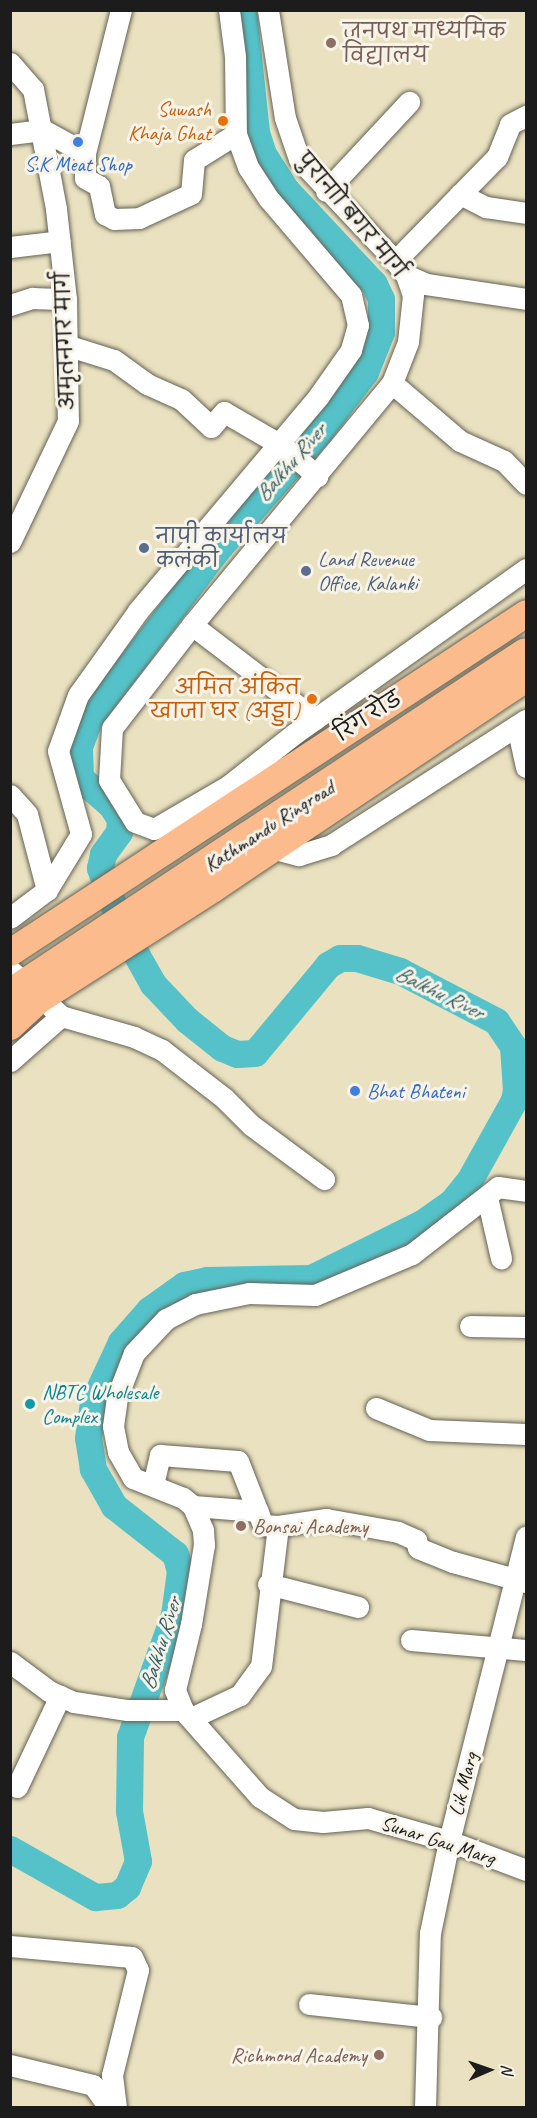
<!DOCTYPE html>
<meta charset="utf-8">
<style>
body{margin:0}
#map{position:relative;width:537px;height:2118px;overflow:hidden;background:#e9e1bf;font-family:Caveat,"Playpen Sans Deva",sans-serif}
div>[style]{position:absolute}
.river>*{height:27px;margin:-13.5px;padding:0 13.5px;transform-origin:13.5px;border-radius:13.5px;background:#54c2c8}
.roads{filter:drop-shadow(0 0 2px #646155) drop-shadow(0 0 2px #646155)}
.minor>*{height:21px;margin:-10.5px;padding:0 10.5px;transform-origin:10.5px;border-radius:10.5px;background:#fff}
.major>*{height:27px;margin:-13.5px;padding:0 13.5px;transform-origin:13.5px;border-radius:13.5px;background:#fbbb8c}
.highway>*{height:32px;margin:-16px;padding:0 16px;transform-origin:16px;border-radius:16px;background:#fbbb8c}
.dots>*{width:16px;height:16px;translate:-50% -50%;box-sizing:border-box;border:3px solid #f7f3e8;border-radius:50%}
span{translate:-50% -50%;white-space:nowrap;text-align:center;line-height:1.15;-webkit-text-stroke:6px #f7f3e8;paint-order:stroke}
.education-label{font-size:21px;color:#785e54}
.left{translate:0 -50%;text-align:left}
.right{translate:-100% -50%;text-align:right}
.food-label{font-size:21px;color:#c56008}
.shop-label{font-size:21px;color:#366cbe}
.street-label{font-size:21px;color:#1c1c1c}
.service-label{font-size:21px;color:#4e5e75}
.culture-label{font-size:21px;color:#0d838f}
.water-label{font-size:22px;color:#325e61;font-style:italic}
.frame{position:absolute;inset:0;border:12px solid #1c1c1c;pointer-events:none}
.north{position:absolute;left:459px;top:2040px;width:60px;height:60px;-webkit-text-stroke:4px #f7f3e8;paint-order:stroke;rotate:88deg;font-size:16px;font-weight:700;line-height:24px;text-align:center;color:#1c1c1c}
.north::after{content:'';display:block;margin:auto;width:21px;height:27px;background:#1c1c1c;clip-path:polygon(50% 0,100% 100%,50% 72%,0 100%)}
</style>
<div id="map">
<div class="river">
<div style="left:10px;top:1849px;width:98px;rotate:29.5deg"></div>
<div style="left:95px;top:1897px;width:22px;rotate:-5deg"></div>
<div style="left:117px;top:1895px;width:13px;rotate:-39deg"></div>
<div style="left:127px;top:1887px;width:28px;rotate:-67deg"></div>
<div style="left:138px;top:1861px;width:51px;rotate:-100.2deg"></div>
<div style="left:129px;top:1811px;width:74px;rotate:-89.2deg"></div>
<div style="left:130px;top:1737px;width:130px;rotate:-70.2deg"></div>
<div style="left:174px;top:1615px;width:44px;rotate:-82.2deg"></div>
<div style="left:180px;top:1571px;width:18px;rotate:-106deg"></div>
<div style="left:175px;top:1554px;width:78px;rotate:-141.8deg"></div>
<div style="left:114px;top:1506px;width:43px;rotate:-119.6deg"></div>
<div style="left:93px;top:1469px;width:31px;rotate:-99deg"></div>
<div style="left:88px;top:1438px;width:36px;rotate:-82deg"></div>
<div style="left:93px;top:1402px;width:66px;rotate:-65deg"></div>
<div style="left:121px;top:1342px;width:43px;rotate:-48.8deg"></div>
<div style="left:149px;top:1310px;width:43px;rotate:-35.5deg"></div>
<div style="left:184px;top:1285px;width:24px;rotate:-12deg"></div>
<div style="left:207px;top:1280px;width:104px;rotate:-1.1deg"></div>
<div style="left:311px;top:1278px;width:124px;rotate:-26.4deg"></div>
<div style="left:422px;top:1223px;width:35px;rotate:-35deg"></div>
<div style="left:451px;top:1203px;width:28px;rotate:-51deg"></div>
<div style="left:469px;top:1181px;width:93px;rotate:-60.9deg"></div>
<div style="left:514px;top:1100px;width:10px;rotate:-79deg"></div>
<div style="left:516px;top:1090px;width:44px;rotate:-93.9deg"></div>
<div style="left:513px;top:1046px;width:30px;rotate:-124deg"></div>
<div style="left:496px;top:1021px;width:108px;rotate:-152.5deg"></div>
<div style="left:400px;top:971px;width:45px;rotate:-163.2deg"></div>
<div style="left:357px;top:958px;width:17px;rotate:180deg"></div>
<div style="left:340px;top:958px;width:14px;rotate:150deg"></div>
<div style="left:328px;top:965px;width:114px;rotate:129.7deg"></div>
<div style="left:255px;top:1053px;width:18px;rotate:177deg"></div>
<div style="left:237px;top:1054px;width:16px;rotate:-158deg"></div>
<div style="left:222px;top:1048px;width:45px;rotate:-141.3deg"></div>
<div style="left:187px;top:1020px;width:50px;rotate:-133.4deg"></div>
<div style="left:153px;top:984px;width:63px;rotate:-119.4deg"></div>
<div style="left:122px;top:929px;width:65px;rotate:-109.8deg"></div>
<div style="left:100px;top:868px;width:14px;rotate:-78deg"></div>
<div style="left:103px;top:854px;width:27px;rotate:-54deg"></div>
<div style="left:119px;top:832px;width:13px;rotate:-86deg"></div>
<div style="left:120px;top:819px;width:17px;rotate:-123deg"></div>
<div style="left:111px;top:805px;width:41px;rotate:-138.9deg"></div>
<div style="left:80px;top:778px;width:31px;rotate:-92deg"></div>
<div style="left:79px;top:747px;width:32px;rotate:-70deg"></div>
<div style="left:90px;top:717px;width:208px;rotate:-52.8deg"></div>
<div style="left:216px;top:551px;width:159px;rotate:-49.1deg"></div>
<div style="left:320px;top:431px;width:74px;rotate:-52.7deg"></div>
<div style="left:365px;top:372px;width:43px;rotate:-68.2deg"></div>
<div style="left:381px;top:332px;width:33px;rotate:-90deg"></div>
<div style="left:381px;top:299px;width:17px;rotate:-115deg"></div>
<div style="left:374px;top:284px;width:129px;rotate:-133.1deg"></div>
<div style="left:286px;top:190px;width:43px;rotate:-122.6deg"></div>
<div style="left:263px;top:154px;width:23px;rotate:-108deg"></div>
<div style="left:256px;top:132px;width:123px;rotate:-96.1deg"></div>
</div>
<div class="roads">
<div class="minor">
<div style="left:229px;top:10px;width:46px;rotate:82.6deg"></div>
<div style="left:235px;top:56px;width:78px;rotate:89.3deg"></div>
<div style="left:268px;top:10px;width:109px;rotate:81.1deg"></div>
<div style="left:285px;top:118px;width:43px;rotate:71.1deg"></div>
<div style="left:299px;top:159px;width:140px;rotate:46.7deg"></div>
<div style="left:395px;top:261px;width:18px;rotate:52deg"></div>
<div style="left:406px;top:275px;width:21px;rotate:71deg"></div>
<div style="left:413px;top:295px;width:47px;rotate:96.1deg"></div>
<div style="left:408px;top:342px;width:44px;rotate:111.3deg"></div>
<div style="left:392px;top:383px;width:314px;rotate:129.6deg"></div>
<div style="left:192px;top:625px;width:155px;rotate:37.4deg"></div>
<div style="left:10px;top:63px;width:35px;rotate:49deg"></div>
<div style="left:33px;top:89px;width:122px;rotate:79.1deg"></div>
<div style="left:56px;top:209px;width:91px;rotate:83.7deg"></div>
<div style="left:66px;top:299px;width:122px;rotate:89.1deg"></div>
<div style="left:68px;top:421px;width:134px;rotate:115.6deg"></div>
<div style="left:10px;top:134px;width:33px;rotate:-7deg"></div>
<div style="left:43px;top:130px;width:48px;rotate:28.7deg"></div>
<div style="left:85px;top:153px;width:25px;rotate:90deg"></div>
<div style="left:85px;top:178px;width:16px;rotate:30deg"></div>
<div style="left:99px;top:186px;width:29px;rotate:78deg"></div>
<div style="left:105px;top:214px;width:10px;rotate:29deg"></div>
<div style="left:114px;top:219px;width:25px;rotate:-2deg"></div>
<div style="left:139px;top:218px;width:57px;rotate:-24.8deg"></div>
<div style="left:191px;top:194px;width:34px;rotate:-85deg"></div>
<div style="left:194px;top:160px;width:49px;rotate:-31.8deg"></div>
<div style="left:236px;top:134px;width:35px;rotate:70deg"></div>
<div style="left:248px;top:167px;width:38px;rotate:57deg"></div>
<div style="left:269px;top:199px;width:126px;rotate:49.5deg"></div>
<div style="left:351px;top:295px;width:31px;rotate:77deg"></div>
<div style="left:358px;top:325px;width:26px;rotate:106deg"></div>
<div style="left:351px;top:350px;width:57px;rotate:125.1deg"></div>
<div style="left:318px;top:397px;width:280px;rotate:130.1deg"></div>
<div style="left:138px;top:611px;width:103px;rotate:125.5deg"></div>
<div style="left:78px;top:695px;width:59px;rotate:109.7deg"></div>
<div style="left:58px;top:751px;width:86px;rotate:74.5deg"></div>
<div style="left:81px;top:834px;width:66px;rotate:121.3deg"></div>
<div style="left:85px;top:153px;width:147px;rotate:-75.9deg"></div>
<div style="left:326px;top:191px;width:122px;rotate:-47deg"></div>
<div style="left:460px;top:194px;width:29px;rotate:27deg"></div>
<div style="left:486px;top:207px;width:40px;rotate:8.5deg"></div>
<div style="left:10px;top:247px;width:50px;rotate:-6.8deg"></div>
<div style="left:395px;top:261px;width:146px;rotate:-45.6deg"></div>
<div style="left:497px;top:157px;width:35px;rotate:-68deg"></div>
<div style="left:510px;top:124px;width:18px;rotate:-27deg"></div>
<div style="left:406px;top:275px;width:22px;rotate:24deg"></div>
<div style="left:426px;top:284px;width:101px;rotate:8.5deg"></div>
<div style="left:10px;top:305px;width:23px;rotate:-18deg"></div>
<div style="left:32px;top:298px;width:34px;rotate:2deg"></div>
<div style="left:66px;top:345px;width:50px;rotate:17.4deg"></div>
<div style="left:114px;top:360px;width:41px;rotate:36deg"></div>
<div style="left:147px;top:384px;width:37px;rotate:24deg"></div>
<div style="left:181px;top:399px;width:41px;rotate:43deg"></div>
<div style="left:211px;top:427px;width:20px;rotate:-49deg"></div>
<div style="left:224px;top:412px;width:66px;rotate:30.1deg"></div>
<div style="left:281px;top:445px;width:48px;rotate:40.7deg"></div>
<div style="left:392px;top:383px;width:89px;rotate:40.5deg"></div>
<div style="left:460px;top:441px;width:48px;rotate:24.4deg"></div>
<div style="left:504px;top:461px;width:32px;rotate:46deg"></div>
<div style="left:192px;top:625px;width:130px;rotate:127.8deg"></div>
<div style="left:112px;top:728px;width:52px;rotate:93.3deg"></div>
<div style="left:109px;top:780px;width:49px;rotate:58.2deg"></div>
<div style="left:135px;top:822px;width:20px;rotate:20deg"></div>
<div style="left:154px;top:829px;width:86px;rotate:-30.2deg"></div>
<div style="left:228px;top:786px;width:84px;rotate:-38.2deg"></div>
<div style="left:294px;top:734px;width:285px;rotate:-35.4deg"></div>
<div style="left:517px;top:726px;width:42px;rotate:77.6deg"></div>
<div style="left:10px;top:795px;width:25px;rotate:48deg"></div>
<div style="left:27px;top:814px;width:79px;rotate:75.3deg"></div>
<div style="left:47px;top:890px;width:46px;rotate:142.9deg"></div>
<div style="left:272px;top:848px;width:28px;rotate:15deg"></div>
<div style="left:299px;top:855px;width:34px;rotate:-17deg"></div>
<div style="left:331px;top:845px;width:232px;rotate:-32.7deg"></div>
<div style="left:10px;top:970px;width:69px;rotate:42deg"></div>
<div style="left:61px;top:1016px;width:76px;rotate:16deg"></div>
<div style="left:134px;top:1037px;width:31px;rotate:25deg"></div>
<div style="left:162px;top:1050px;width:78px;rotate:37.7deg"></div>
<div style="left:224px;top:1098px;width:38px;rotate:45deg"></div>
<div style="left:251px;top:1125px;width:91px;rotate:36.5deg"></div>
<div style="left:10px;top:1061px;width:68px;rotate:-41.4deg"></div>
<div style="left:487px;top:1197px;width:63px;rotate:77.1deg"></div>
<div style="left:470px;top:1326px;width:56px;rotate:1deg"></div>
<div style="left:376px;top:1408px;width:57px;rotate:22.5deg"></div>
<div style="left:429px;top:1430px;width:97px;rotate:2.4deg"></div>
<div style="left:153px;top:1485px;width:31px;rotate:-77deg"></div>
<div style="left:160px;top:1455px;width:78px;rotate:4.4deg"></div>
<div style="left:238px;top:1461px;width:69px;rotate:68.7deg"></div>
<div style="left:263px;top:1525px;width:15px;rotate:4deg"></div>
<div style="left:278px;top:1526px;width:141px;rotate:96.9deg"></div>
<div style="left:261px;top:1666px;width:36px;rotate:126deg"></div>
<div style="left:240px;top:1695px;width:54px;rotate:154.9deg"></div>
<div style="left:193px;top:1506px;width:65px;rotate:4.4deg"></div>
<div style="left:278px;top:1526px;width:49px;rotate:-8.3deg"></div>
<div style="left:326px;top:1519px;width:73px;rotate:10.2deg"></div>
<div style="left:398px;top:1532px;width:20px;rotate:24deg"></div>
<div style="left:416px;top:1540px;width:8px;rotate:76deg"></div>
<div style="left:418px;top:1548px;width:38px;rotate:22deg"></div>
<div style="left:453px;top:1562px;width:76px;rotate:15.3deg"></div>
<div style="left:268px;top:1584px;width:93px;rotate:14.3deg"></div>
<div style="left:411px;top:1640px;width:115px;rotate:5deg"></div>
<div style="left:10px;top:1662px;width:49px;rotate:36.6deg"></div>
<div style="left:49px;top:1691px;width:27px;rotate:24deg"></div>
<div style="left:74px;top:1702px;width:54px;rotate:8.6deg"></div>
<div style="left:127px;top:1710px;width:56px"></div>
<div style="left:183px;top:1710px;width:116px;rotate:48.5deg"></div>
<div style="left:260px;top:1797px;width:40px;rotate:32.9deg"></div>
<div style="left:294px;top:1819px;width:29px;rotate:6deg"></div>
<div style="left:323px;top:1822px;width:45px;rotate:-5.1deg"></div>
<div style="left:368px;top:1818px;width:84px;rotate:15.9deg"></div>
<div style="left:449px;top:1841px;width:82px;rotate:20.6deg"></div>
<div style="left:183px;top:1710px;width:22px;rotate:-112deg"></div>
<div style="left:175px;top:1690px;width:68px;rotate:-76.4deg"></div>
<div style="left:191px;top:1624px;width:80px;rotate:-80.7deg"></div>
<div style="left:204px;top:1545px;width:15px;rotate:-94deg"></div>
<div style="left:203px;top:1530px;width:26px;rotate:-113deg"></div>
<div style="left:193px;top:1506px;width:13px;rotate:-141deg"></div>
<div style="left:183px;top:1498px;width:54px;rotate:-158.2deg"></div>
<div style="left:133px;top:1478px;width:30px;rotate:-120deg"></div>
<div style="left:118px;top:1452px;width:26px;rotate:-101deg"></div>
<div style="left:113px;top:1426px;width:29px;rotate:-82deg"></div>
<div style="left:117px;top:1397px;width:47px;rotate:-68.9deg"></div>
<div style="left:134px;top:1353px;width:47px;rotate:-46.7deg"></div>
<div style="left:166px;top:1319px;width:33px;rotate:-27deg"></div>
<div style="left:195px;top:1304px;width:55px;rotate:-11.5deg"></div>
<div style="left:249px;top:1293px;width:66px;rotate:1.7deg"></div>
<div style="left:315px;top:1295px;width:105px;rotate:-22.9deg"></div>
<div style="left:412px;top:1254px;width:109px;rotate:-37.9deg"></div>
<div style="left:498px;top:1187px;width:28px;rotate:8deg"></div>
<div style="left:17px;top:1787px;width:101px;rotate:-64.7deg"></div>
<div style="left:10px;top:1946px;width:122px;rotate:5.2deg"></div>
<div style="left:132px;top:1957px;width:14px;rotate:65deg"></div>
<div style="left:138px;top:1970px;width:108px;rotate:103.9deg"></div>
<div style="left:112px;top:2075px;width:33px;rotate:83deg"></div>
<div style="left:309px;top:2004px;width:123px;rotate:6.1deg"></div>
<div style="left:10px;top:2065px;width:85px;rotate:13.5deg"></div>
<div style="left:93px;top:2085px;width:29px;rotate:54deg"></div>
<div style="left:425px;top:2108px;width:175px;rotate:-88.4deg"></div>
<div style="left:430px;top:1933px;width:94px;rotate:-78.3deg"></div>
<div style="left:449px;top:1841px;width:314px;rotate:-75.8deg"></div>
</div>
<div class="major">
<div style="left:10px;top:952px;width:617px;rotate:-33.3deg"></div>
<div style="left:10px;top:1026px;width:40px;rotate:-43deg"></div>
<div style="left:39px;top:999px;width:206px;rotate:-32.5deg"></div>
<div style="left:213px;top:888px;width:377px;rotate:-33.9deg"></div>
</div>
<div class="highway">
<div style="left:10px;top:995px;width:618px;rotate:-33.46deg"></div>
</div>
</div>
<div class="dots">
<div style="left:331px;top:43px;background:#8d6e63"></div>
<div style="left:223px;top:121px;background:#e8710a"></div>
<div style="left:78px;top:142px;background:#3f7fe0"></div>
<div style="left:144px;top:548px;background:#5c6f8a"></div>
<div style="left:306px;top:571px;background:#5c6f8a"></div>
<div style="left:312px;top:699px;background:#e8710a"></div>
<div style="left:355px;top:1091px;background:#3f7fe0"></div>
<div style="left:30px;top:1404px;background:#0f9aa8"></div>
<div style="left:241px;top:1526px;background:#8d6e63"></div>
<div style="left:379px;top:2055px;background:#8d6e63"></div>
</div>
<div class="education-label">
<span class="left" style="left:343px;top:43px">जनपथ माध्यमिक<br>विद्यालय</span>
<span class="left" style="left:253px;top:1526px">Bonsai Academy</span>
<span class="right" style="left:367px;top:2055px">Richmond Academy</span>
</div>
<div class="food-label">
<span class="right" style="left:211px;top:121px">Suwash<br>Khaja Ghat</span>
<span class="right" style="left:300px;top:699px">अमित अंकित<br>खाजा घर (अड्डा)</span>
</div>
<div class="shop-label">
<span style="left:78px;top:164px">S.K Meat Shop</span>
<span class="left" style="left:367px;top:1091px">Bhat Bhateni</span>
</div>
<div class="street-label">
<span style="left:352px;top:215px;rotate:50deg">पुरानाो बगर मार्ग</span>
<span style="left:65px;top:341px;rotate:-92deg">अमृतनगर मार्ग</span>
<span style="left:368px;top:716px;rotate:-33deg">रिंग रोड</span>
<span style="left:269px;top:826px;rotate:-33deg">Kathmandu Ringroad</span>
<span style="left:463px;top:1784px;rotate:-76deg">Lik Marg</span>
<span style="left:438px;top:1840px;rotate:18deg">Sunar Gau Marg</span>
</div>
<div class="service-label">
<span class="left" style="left:156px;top:548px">नापी कार्यालय<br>कलंकी</span>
<span class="left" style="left:318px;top:571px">Land Revenue<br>Office, Kalanki</span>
</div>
<div class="culture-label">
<span class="left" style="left:42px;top:1404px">NBTC Wholesale<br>Complex</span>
</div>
<div class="water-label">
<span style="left:291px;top:463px;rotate:-49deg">Balkhu River</span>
<span style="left:439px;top:993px;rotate:26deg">Balkhu River</span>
<span style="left:161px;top:1644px;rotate:-73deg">Balkhu River</span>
</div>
<div class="frame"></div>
<div class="north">N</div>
</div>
